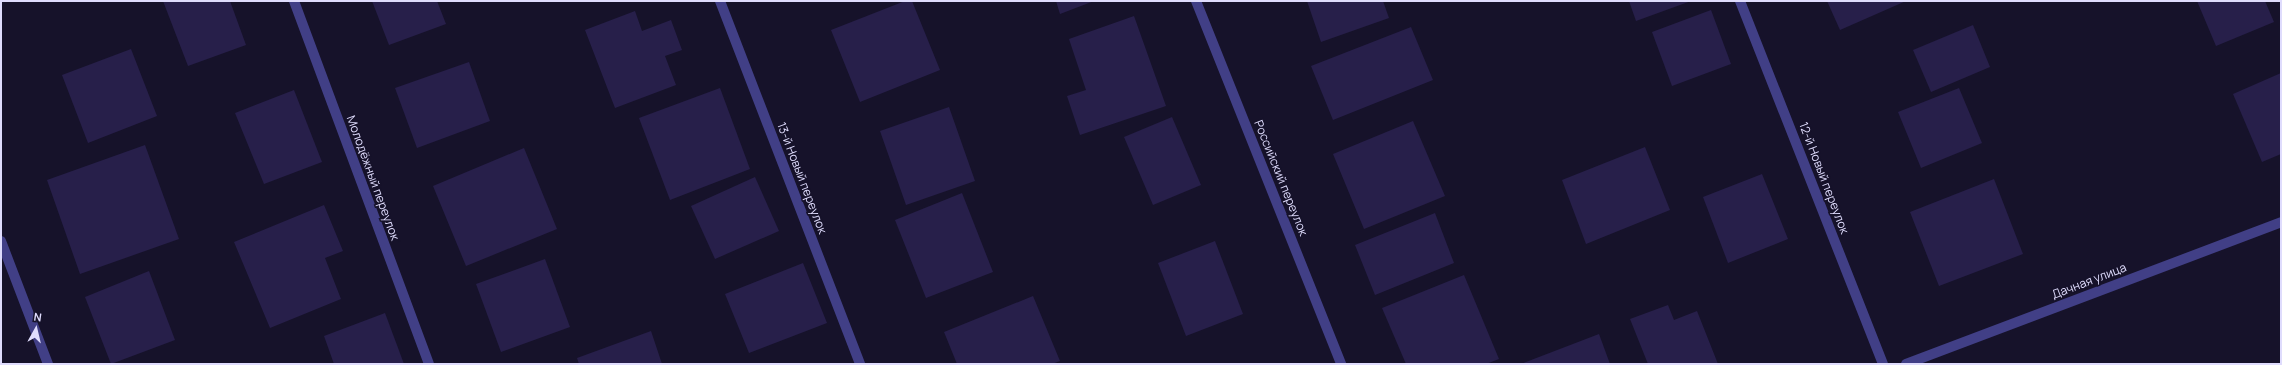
<!DOCTYPE html>
<meta charset="utf-8">
<style>
body{margin:0}
#map{position:relative;width:2282px;height:365px;overflow:hidden;background:#16122a;font-family:Manrope,sans-serif}
div>[style]{position:absolute}
.building>*{inset:0;background:#271f4a}
.street>*{height:10px;margin:-5px;padding:0 5px;transform-origin:5px;border-radius:5px;background:#413f86}
span{translate:-50% -50%;white-space:nowrap;text-align:center;line-height:1.15;-webkit-text-stroke:3px #16122a;paint-order:stroke}
.street-label{font-size:12px;color:#dfdcfd}
.frame{position:absolute;inset:0;border:2px solid #dfdcfd;pointer-events:none}
.north{position:absolute;left:16px;top:309px;width:40px;height:40px;-webkit-text-stroke:3px #16122a;paint-order:stroke;rotate:8deg;font-size:11px;font-weight:700;line-height:16px;text-align:center;color:#dfdcfd}
.north::after{content:'';display:block;margin:auto;width:14px;height:18px;background:#dfdcfd;clip-path:polygon(50% 0,100% 100%,50% 72%,0 100%)}
</style>
<div id="map">
<div class="building">
<div style="clip-path:polygon(163px 1px,230px 1px,246px 45px,188px 66px)"></div>
<div style="clip-path:polygon(372px 1px,437px 1px,446px 24px,389px 45px)"></div>
<div style="clip-path:polygon(905px 1px,912px 1px,940px 70px,860px 102px,831px 30px)"></div>
<div style="clip-path:polygon(1056px 1px,1094px 1px,1060px 14px)"></div>
<div style="clip-path:polygon(1307px 1px,1383px 1px,1389px 18px,1321px 42px)"></div>
<div style="clip-path:polygon(1629px 1px,1691px 1px,1636px 21px)"></div>
<div style="clip-path:polygon(1827px 1px,1906px 1px,1840px 30px)"></div>
<div style="clip-path:polygon(2197px 1px,2265px 1px,2274px 22px,2216px 46px)"></div>
<div style="clip-path:polygon(1711px 10px,1731px 64px,1672px 86px,1652px 32px)"></div>
<div style="clip-path:polygon(635px 11px,642px 31px,671px 20px,682px 50px,665px 56px,676px 85px,615px 108px,585px 30px)"></div>
<div style="clip-path:polygon(1134px 16px,1166px 106px,1080px 135px,1067px 96px,1086px 90px,1069px 39px)"></div>
<div style="clip-path:polygon(1973px 25px,1990px 67px,1931px 92px,1913px 50px)"></div>
<div style="clip-path:polygon(1411px 27px,1433px 80px,1333px 120px,1311px 66px)"></div>
<div style="clip-path:polygon(131px 49px,157px 116px,88px 143px,62px 75px)"></div>
<div style="clip-path:polygon(469px 62px,490px 121px,417px 148px,395px 88px)"></div>
<div style="clip-path:polygon(2281px 73px,2281px 154px,2262px 162px,2233px 94px)"></div>
<div style="clip-path:polygon(720px 88px,750px 169px,670px 200px,639px 118px)"></div>
<div style="clip-path:polygon(1959px 88px,1982px 143px,1921px 168px,1898px 112px)"></div>
<div style="clip-path:polygon(294px 90px,322px 162px,264px 184px,235px 113px)"></div>
<div style="clip-path:polygon(949px 107px,975px 181px,906px 205px,880px 131px)"></div>
<div style="clip-path:polygon(1172px 117px,1201px 185px,1153px 205px,1124px 137px)"></div>
<div style="clip-path:polygon(1413px 121px,1445px 196px,1364px 229px,1333px 154px)"></div>
<div style="clip-path:polygon(145px 145px,179px 239px,80px 274px,47px 180px)"></div>
<div style="clip-path:polygon(1645px 147px,1670px 210px,1586px 244px,1562px 180px)"></div>
<div style="clip-path:polygon(524px 148px,557px 229px,466px 266px,433px 186px)"></div>
<div style="clip-path:polygon(1762px 174px,1788px 239px,1728px 263px,1703px 197px)"></div>
<div style="clip-path:polygon(755px 177px,779px 231px,715px 259px,691px 206px)"></div>
<div style="clip-path:polygon(1994px 179px,2023px 254px,1939px 286px,1910px 212px)"></div>
<div style="clip-path:polygon(962px 193px,993px 272px,926px 298px,895px 220px)"></div>
<div style="clip-path:polygon(324px 205px,343px 251px,325px 258px,341px 299px,270px 328px,234px 242px)"></div>
<div style="clip-path:polygon(1435px 213px,1454px 263px,1375px 295px,1355px 245px)"></div>
<div style="clip-path:polygon(1215px 241px,1243px 314px,1186px 336px,1158px 263px)"></div>
<div style="clip-path:polygon(545px 259px,570px 327px,501px 352px,476px 284px)"></div>
<div style="clip-path:polygon(803px 263px,827px 323px,749px 353px,725px 294px)"></div>
<div style="clip-path:polygon(149px 271px,175px 340px,111px 364px,85px 297px)"></div>
<div style="clip-path:polygon(1464px 275px,1499px 359px,1486px 364px,1406px 364px,1382px 308px)"></div>
<div style="clip-path:polygon(1033px 296px,1060px 361px,1052px 364px,957px 364px,944px 332px)"></div>
<div style="clip-path:polygon(1668px 305px,1674px 320px,1697px 311px,1718px 364px,1648px 364px,1630px 319px)"></div>
<div style="clip-path:polygon(385px 313px,404px 364px,334px 364px,324px 336px)"></div>
<div style="clip-path:polygon(651px 331px,662px 364px,579px 364px,577px 358px)"></div>
<div style="clip-path:polygon(1599px 334px,1610px 364px,1521px 364px)"></div>
</div>
<div class="street">
<div style="left:294px;top:1px;width:387px;rotate:69.6deg"></div>
<div style="left:720px;top:1px;width:389px;rotate:68.9deg"></div>
<div style="left:1196px;top:1px;width:391px;rotate:68.2deg"></div>
<div style="left:1740px;top:1px;width:390px;rotate:68.5deg"></div>
<div style="left:1px;top:241px;width:132px;rotate:69.1deg"></div>
<div style="left:1906px;top:364px;width:401px;rotate:-20.7deg"></div>
</div>
<div class="street-label">
<span style="left:373px;top:178px;rotate:70deg">Молодёжный переулок</span>
<span style="left:802px;top:178px;rotate:69deg">13-й Новый переулок</span>
<span style="left:1281px;top:178px;rotate:68deg">Российский переулок</span>
<span style="left:1824px;top:178px;rotate:69deg">12-й Новый переулок</span>
<span style="left:2089px;top:281px;rotate:-21deg">Дачная улица</span>
</div>
<div class="frame"></div>
<div class="north">N</div>
</div>
